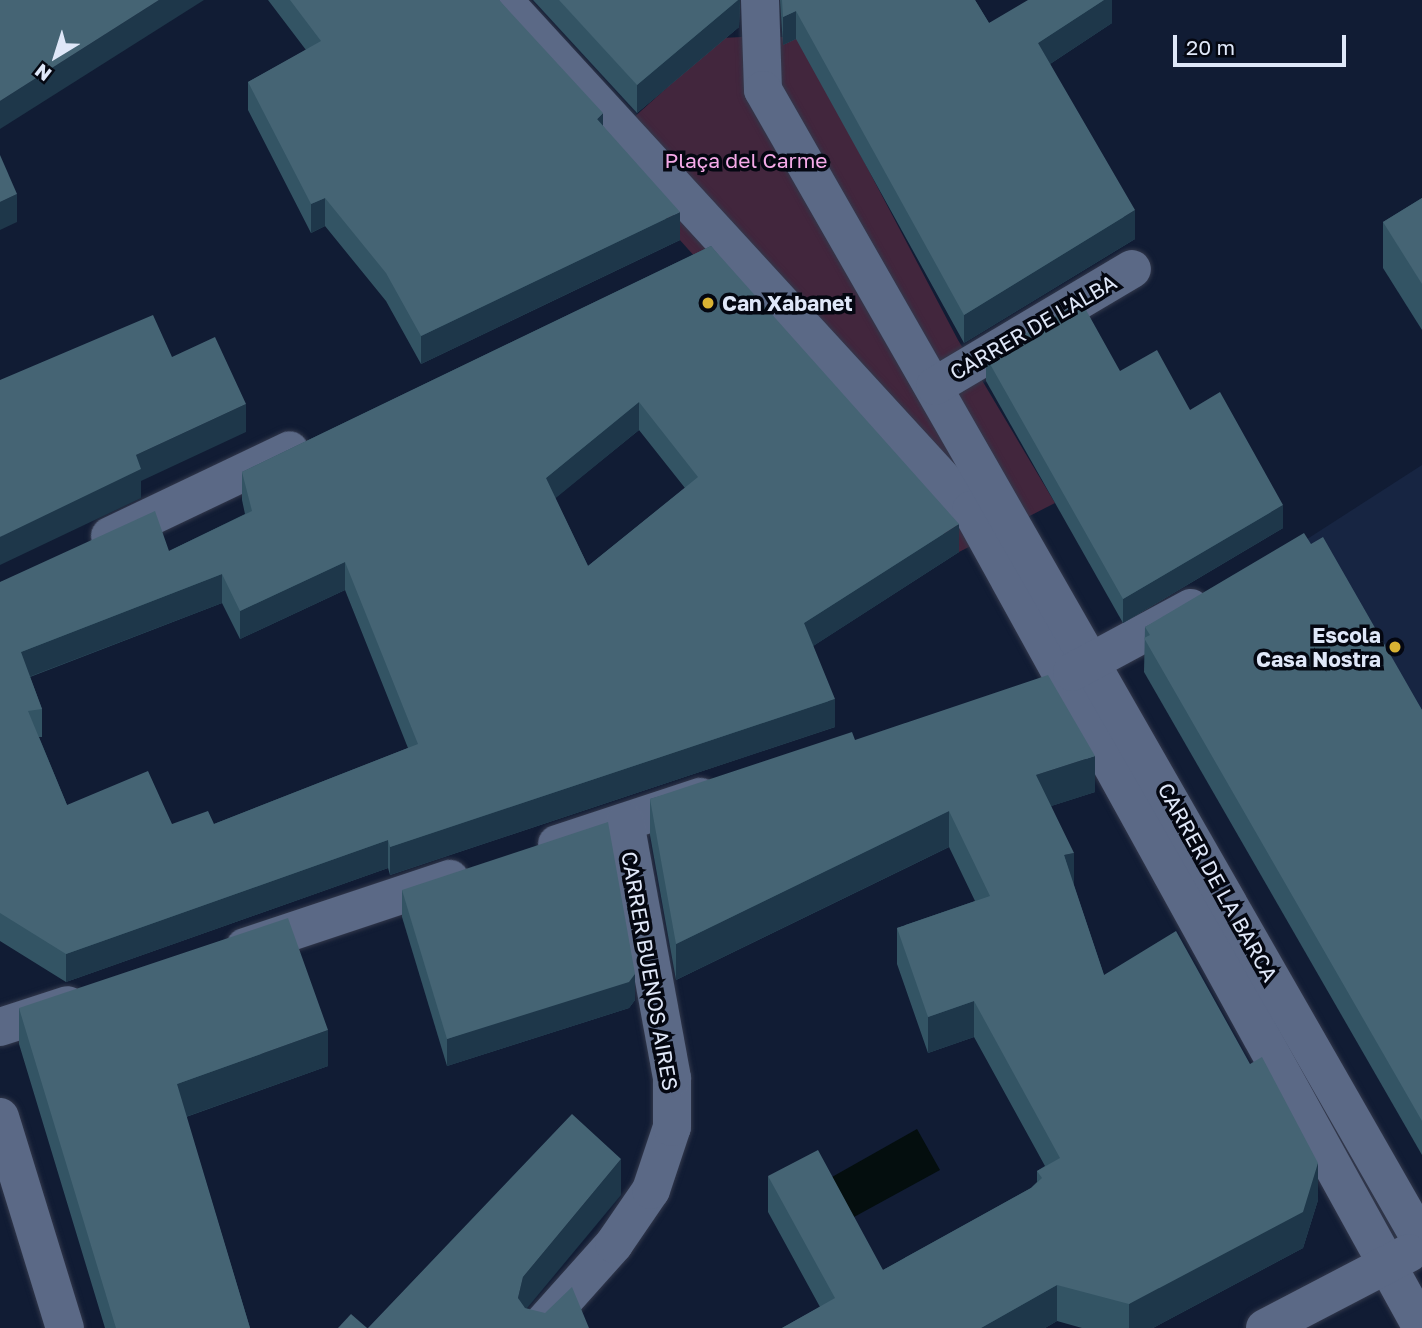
<!DOCTYPE html>
<meta charset="utf-8">
<style>
body{margin:0}
#map{position:relative;width:1422px;height:1328px;overflow:hidden;background:#111c34;font-family:"Golos Text",sans-serif}
div>[style]{position:absolute}
.built>*{inset:0;background:#172542}
.green>*{inset:0;background:#42263d}
.water>*{inset:0;background:#040e0e}
.roads{filter:drop-shadow(0 0 2px #32384b) drop-shadow(0 0 2px #32384b)}
.minor>*{height:38px;margin:-19px;padding:0 19px;transform-origin:19px;border-radius:19px;background:#5b6986}
.wall>*{inset:0;background:#335464}
.shaded-wall>*{inset:0;background:#1e374a}
.building>*{inset:0;background:#456474}
.dots>*{width:19px;height:19px;translate:-50% -50%;box-sizing:border-box;border:4px solid #040711;border-radius:50%}
span{translate:-50% -50%;white-space:nowrap;text-align:center;line-height:1.15;-webkit-text-stroke:7px #040711;paint-order:stroke}
.park-label{font-size:21px;color:#f5aae8}
.poi-label{font-size:21px;color:#dfe7f8;font-weight:700}
.left{translate:0 -50%;text-align:left}
.right{translate:-100% -50%;text-align:right}
.street-label{font-size:21px;color:#dfe7f8}
.north{position:absolute;left:21px;top:21px;width:70px;height:70px;-webkit-text-stroke:5px #040711;paint-order:stroke;rotate:218deg;font-size:19px;font-weight:700;line-height:28px;text-align:center;color:#dfe7f8}
.north::after{content:'';display:block;margin:auto;width:24px;height:32px;background:#dfe7f8;clip-path:polygon(50% 0,100% 100%,50% 72%,0 100%)}
.scale{position:absolute;left:1173px;top:35px;width:173px;height:32px;box-sizing:border-box;border:4px solid #dfe7f8;border-top:0;padding-left:9px;font-size:21px;line-height:24px;white-space:nowrap;color:#dfe7f8;-webkit-text-stroke:5px #040711;paint-order:stroke}
</style>
<div id="map">
<div class="built">
<div style="clip-path:polygon(1422px 465px,1422px 743px,1301px 543px)"></div>
</div>
<div class="green">
<div style="clip-path:polygon(760px 36px,799px 38px,958px 340px,1055px 503px,959px 552px,679px 239px,621px 129px,722px 38px)"></div>
</div>
<div class="water">
<div style="clip-path:polygon(917px 1129px,940px 1170px,854px 1217px,832px 1177px)"></div>
</div>
<div class="roads">
<div class="minor">
<div style="left:503px;top:0;width:692px;rotate:47.46deg"></div>
<div style="left:971px;top:510px;width:934px;rotate:61.13deg"></div>
<div style="left:760px;top:0;width:90px;rotate:88.1deg"></div>
<div style="left:763px;top:90px;width:1327px;rotate:60.23deg"></div>
<div style="left:935px;top:386px;width:229px;rotate:-30.7deg"></div>
<div style="left:110px;top:536px;width:199px;rotate:-25.5deg"></div>
<div style="left:1072px;top:672px;width:135px;rotate:-28.3deg"></div>
<div style="left:557px;top:844px;width:151px;rotate:-18.2deg"></div>
<div style="left:245px;top:947px;width:216px;rotate:-18.4deg"></div>
<div style="left:0;top:1027px;width:71px;rotate:-17.9deg"></div>
<div style="left:0;top:1117px;width:221px;rotate:72.9deg"></div>
<div style="left:539px;top:1328px;width:113px;rotate:-48.2deg"></div>
<div style="left:614px;top:1244px;width:65px;rotate:-55.6deg"></div>
<div style="left:651px;top:1190px;width:66px;rotate:-71.6deg"></div>
<div style="left:672px;top:1127px;width:49px;rotate:-90deg"></div>
<div style="left:672px;top:1078px;width:260px;rotate:-100.4deg"></div>
<div style="left:1265px;top:1328px;width:162px;rotate:-27.5deg"></div>
</div>
</div>
<div class="wall">
<div style="clip-path:polygon(268px 0,499px 0,603px 126px,680px 240px,421px 364px,386px 301px,325px 226px,311px 233px,248px 110px,248px 82px,306px 50px)"></div>
<div style="clip-path:polygon(533px 0,740px 0,739px 27px,637px 113px)"></div>
<div style="clip-path:polygon(780px 0,975px 0,989px 23px,1104px 0,1112px 0,1112px 23px,1050px 64px,1135px 239px,964px 343px,796px 39px,783px 45px)"></div>
<div style="clip-path:polygon(1422px 198px,1422px 330px,1383px 268px,1383px 222px)"></div>
<div style="clip-path:polygon(evenodd,711px 246px,959px 552px,813px 646px,835px 727px,390px 875px,388px 868px,66px 982px,0 941px,0 582px,169px 551px,245px 514px,242px 500px,242px 472px,711px 246px,639px 430px,685px 488px,588px 566px,555px 498px,639px 430px,711px 246px,345px 590px,408px 748px,214px 824px,172px 824px,67px 805px,39px 737px,42px 737px,42px 709px,30px 677px,222px 603px,240px 639px,345px 590px)"></div>
<div style="clip-path:polygon(986px 357px,1120px 371px,1190px 410px,1283px 528px,1123px 623px,986px 381px)"></div>
<div style="clip-path:polygon(1311px 544px,1422px 710px,1422px 1155px,1144px 672px,1145px 627px)"></div>
<div style="clip-path:polygon(855px 740px,1095px 792px,1051px 806px,1074px 886px,1104px 975px,1318px 1200px,1303px 1248px,1153px 1328px,1082px 1328px,1057px 1321px,1045px 1328px,782px 1328px,820px 1307px,768px 1212px,768px 1176px,883px 1270px,1031px 1188px,1037px 1182px,1037px 1171px,1045px 1166px,974px 1037px,928px 1053px,897px 964px,897px 928px,975px 901px,949px 847px,676px 980px,650px 835px,650px 799px)"></div>
<div style="clip-path:polygon(402px 890px,635px 1000px,629px 1008px,447px 1066px,402px 917px)"></div>
<div style="clip-path:polygon(19px 1008px,328px 1066px,186px 1117px,250px 1328px,105px 1328px,19px 1044px)"></div>
</div>
<div class="shaded-wall">
<div style="clip-path:polygon(159px 0,204px 0,0 129px,0 101px)"></div>
<div style="clip-path:polygon(738px 0,740px 0,739px 27px,637px 113px,637px 85px)"></div>
<div style="clip-path:polygon(1104px 0,1112px 0,1112px 23px,1038px 72px,1038px 43px)"></div>
<div style="clip-path:polygon(796px 11px,796px 39px,783px 45px,783px 17px)"></div>
<div style="clip-path:polygon(603px 113px,603px 142px,597px 119px)"></div>
<div style="clip-path:polygon(17px 194px,17px 222px,0 230px,0 202px)"></div>
<div style="clip-path:polygon(325px 198px,325px 226px,311px 233px,311px 204px)"></div>
<div style="clip-path:polygon(1135px 210px,1135px 239px,964px 343px,964px 315px)"></div>
<div style="clip-path:polygon(680px 212px,680px 240px,421px 364px,421px 336px)"></div>
<div style="clip-path:polygon(639px 402px,639px 430px,546px 506px,546px 478px)"></div>
<div style="clip-path:polygon(246px 404px,246px 432px,141px 481px,141px 498px,0 565px,0 537px,136px 455px)"></div>
<div style="clip-path:polygon(1283px 505px,1283px 528px,1123px 623px,1123px 599px)"></div>
<div style="clip-path:polygon(959px 524px,959px 552px,804px 652px,804px 623px)"></div>
<div style="clip-path:polygon(345px 562px,345px 590px,240px 639px,240px 611px)"></div>
<div style="clip-path:polygon(222px 574px,222px 603px,21px 680px,21px 652px)"></div>
<div style="clip-path:polygon(835px 699px,835px 727px,390px 875px,390px 847px)"></div>
<div style="clip-path:polygon(1095px 756px,1095px 792px,1036px 811px,1036px 775px)"></div>
<div style="clip-path:polygon(949px 811px,949px 847px,676px 980px,676px 944px)"></div>
<div style="clip-path:polygon(388px 840px,388px 868px,66px 982px,66px 954px)"></div>
<div style="clip-path:polygon(1074px 853px,1074px 889px,1064px 855px)"></div>
<div style="clip-path:polygon(635px 974px,635px 1000px,629px 1008px,447px 1066px,447px 1039px)"></div>
<div style="clip-path:polygon(974px 1001px,974px 1037px,928px 1053px,928px 1017px)"></div>
<div style="clip-path:polygon(328px 1030px,328px 1066px,177px 1120px,177px 1084px)"></div>
<div style="clip-path:polygon(621px 1159px,621px 1195px,523px 1313px,518px 1298px,523px 1277px)"></div>
<div style="clip-path:polygon(1318px 1163px,1318px 1200px,1303px 1248px,1153px 1328px,1129px 1328px,1129px 1304px)"></div>
<div style="clip-path:polygon(1057px 1285px,1057px 1321px,1045px 1328px,981px 1328px)"></div>
</div>
<div class="building">
<div style="clip-path:polygon(0 0,159px 0,0 101px)"></div>
<div style="clip-path:polygon(290px 0,499px 0,603px 113px,597px 119px,680px 212px,421px 336px,386px 273px,325px 198px,311px 204px,248px 82px,321px 41px)"></div>
<div style="clip-path:polygon(559px 0,738px 0,637px 85px)"></div>
<div style="clip-path:polygon(782px 0,975px 0,989px 23px,1028px 0,1104px 0,1038px 43px,1135px 210px,964px 315px,796px 11px,783px 17px)"></div>
<div style="clip-path:polygon(0 155px,17px 194px,0 202px)"></div>
<div style="clip-path:polygon(1422px 198px,1422px 284px,1383px 222px)"></div>
<div style="clip-path:polygon(evenodd,711px 246px,959px 524px,804px 623px,835px 699px,390px 847px,388px 840px,66px 954px,0 913px,0 582px,155px 511px,169px 551px,252px 511px,242px 472px,711px 246px,639px 402px,698px 477px,588px 566px,546px 478px,639px 402px,711px 246px,345px 562px,418px 744px,214px 824px,208px 811px,172px 824px,148px 771px,67px 805px,28px 711px,42px 709px,21px 652px,222px 574px,240px 611px,345px 562px)"></div>
<div style="clip-path:polygon(1081px 301px,1120px 371px,1157px 350px,1190px 410px,1220px 392px,1283px 505px,1123px 599px,986px 357px)"></div>
<div style="clip-path:polygon(153px 315px,172px 357px,215px 337px,246px 404px,136px 455px,141px 469px,0 537px,0 380px)"></div>
<div style="clip-path:polygon(1304px 533px,1311px 544px,1323px 537px,1422px 710px,1422px 1121px,1144px 638px,1150px 635px,1145px 627px)"></div>
<div style="clip-path:polygon(1048px 675px,1095px 756px,1036px 775px,1074px 853px,1064px 855px,1104px 975px,1176px 931px,1250px 1064px,1262px 1057px,1318px 1163px,1303px 1212px,1129px 1304px,1057px 1285px,981px 1328px,782px 1328px,835px 1298px,768px 1176px,818px 1150px,883px 1270px,1031px 1188px,1042px 1178px,1037px 1171px,1060px 1158px,974px 1001px,928px 1017px,897px 928px,990px 896px,949px 811px,676px 944px,650px 799px,852px 732px,855px 740px)"></div>
<div style="clip-path:polygon(608px 822px,635px 974px,629px 982px,447px 1039px,402px 890px)"></div>
<div style="clip-path:polygon(288px 918px,328px 1030px,177px 1084px,250px 1328px,116px 1328px,19px 1008px)"></div>
<div style="clip-path:polygon(572px 1114px,621px 1159px,523px 1277px,518px 1298px,525px 1308px,545px 1313px,572px 1287px,589px 1328px,368px 1328px)"></div>
<div style="clip-path:polygon(351px 1314px,367px 1328px,338px 1328px)"></div>
</div>
<div class="dots">
<div style="left:708px;top:303px;background:#dab333"></div>
<div style="left:1395px;top:647px;background:#dab333"></div>
</div>
<div class="park-label">
<span style="left:746px;top:160px">Plaça del Carme</span>
</div>
<div class="poi-label">
<span class="left" style="left:722px;top:303px">Can Xabanet</span>
<span class="right" style="left:1381px;top:647px">Escola<br>Casa Nostra</span>
</div>
<div class="street-label">
<span style="left:1033px;top:327px;rotate:-30deg">CARRER DE L'ALBA</span>
<span style="left:1218px;top:882px;rotate:61deg">CARRER DE LA BARCA</span>
<span style="left:650px;top:971px;rotate:80deg">CARRER BUENOS AIRES</span>
</div>
<div class="north">N</div>
<div class="scale">20 m</div>
</div>
